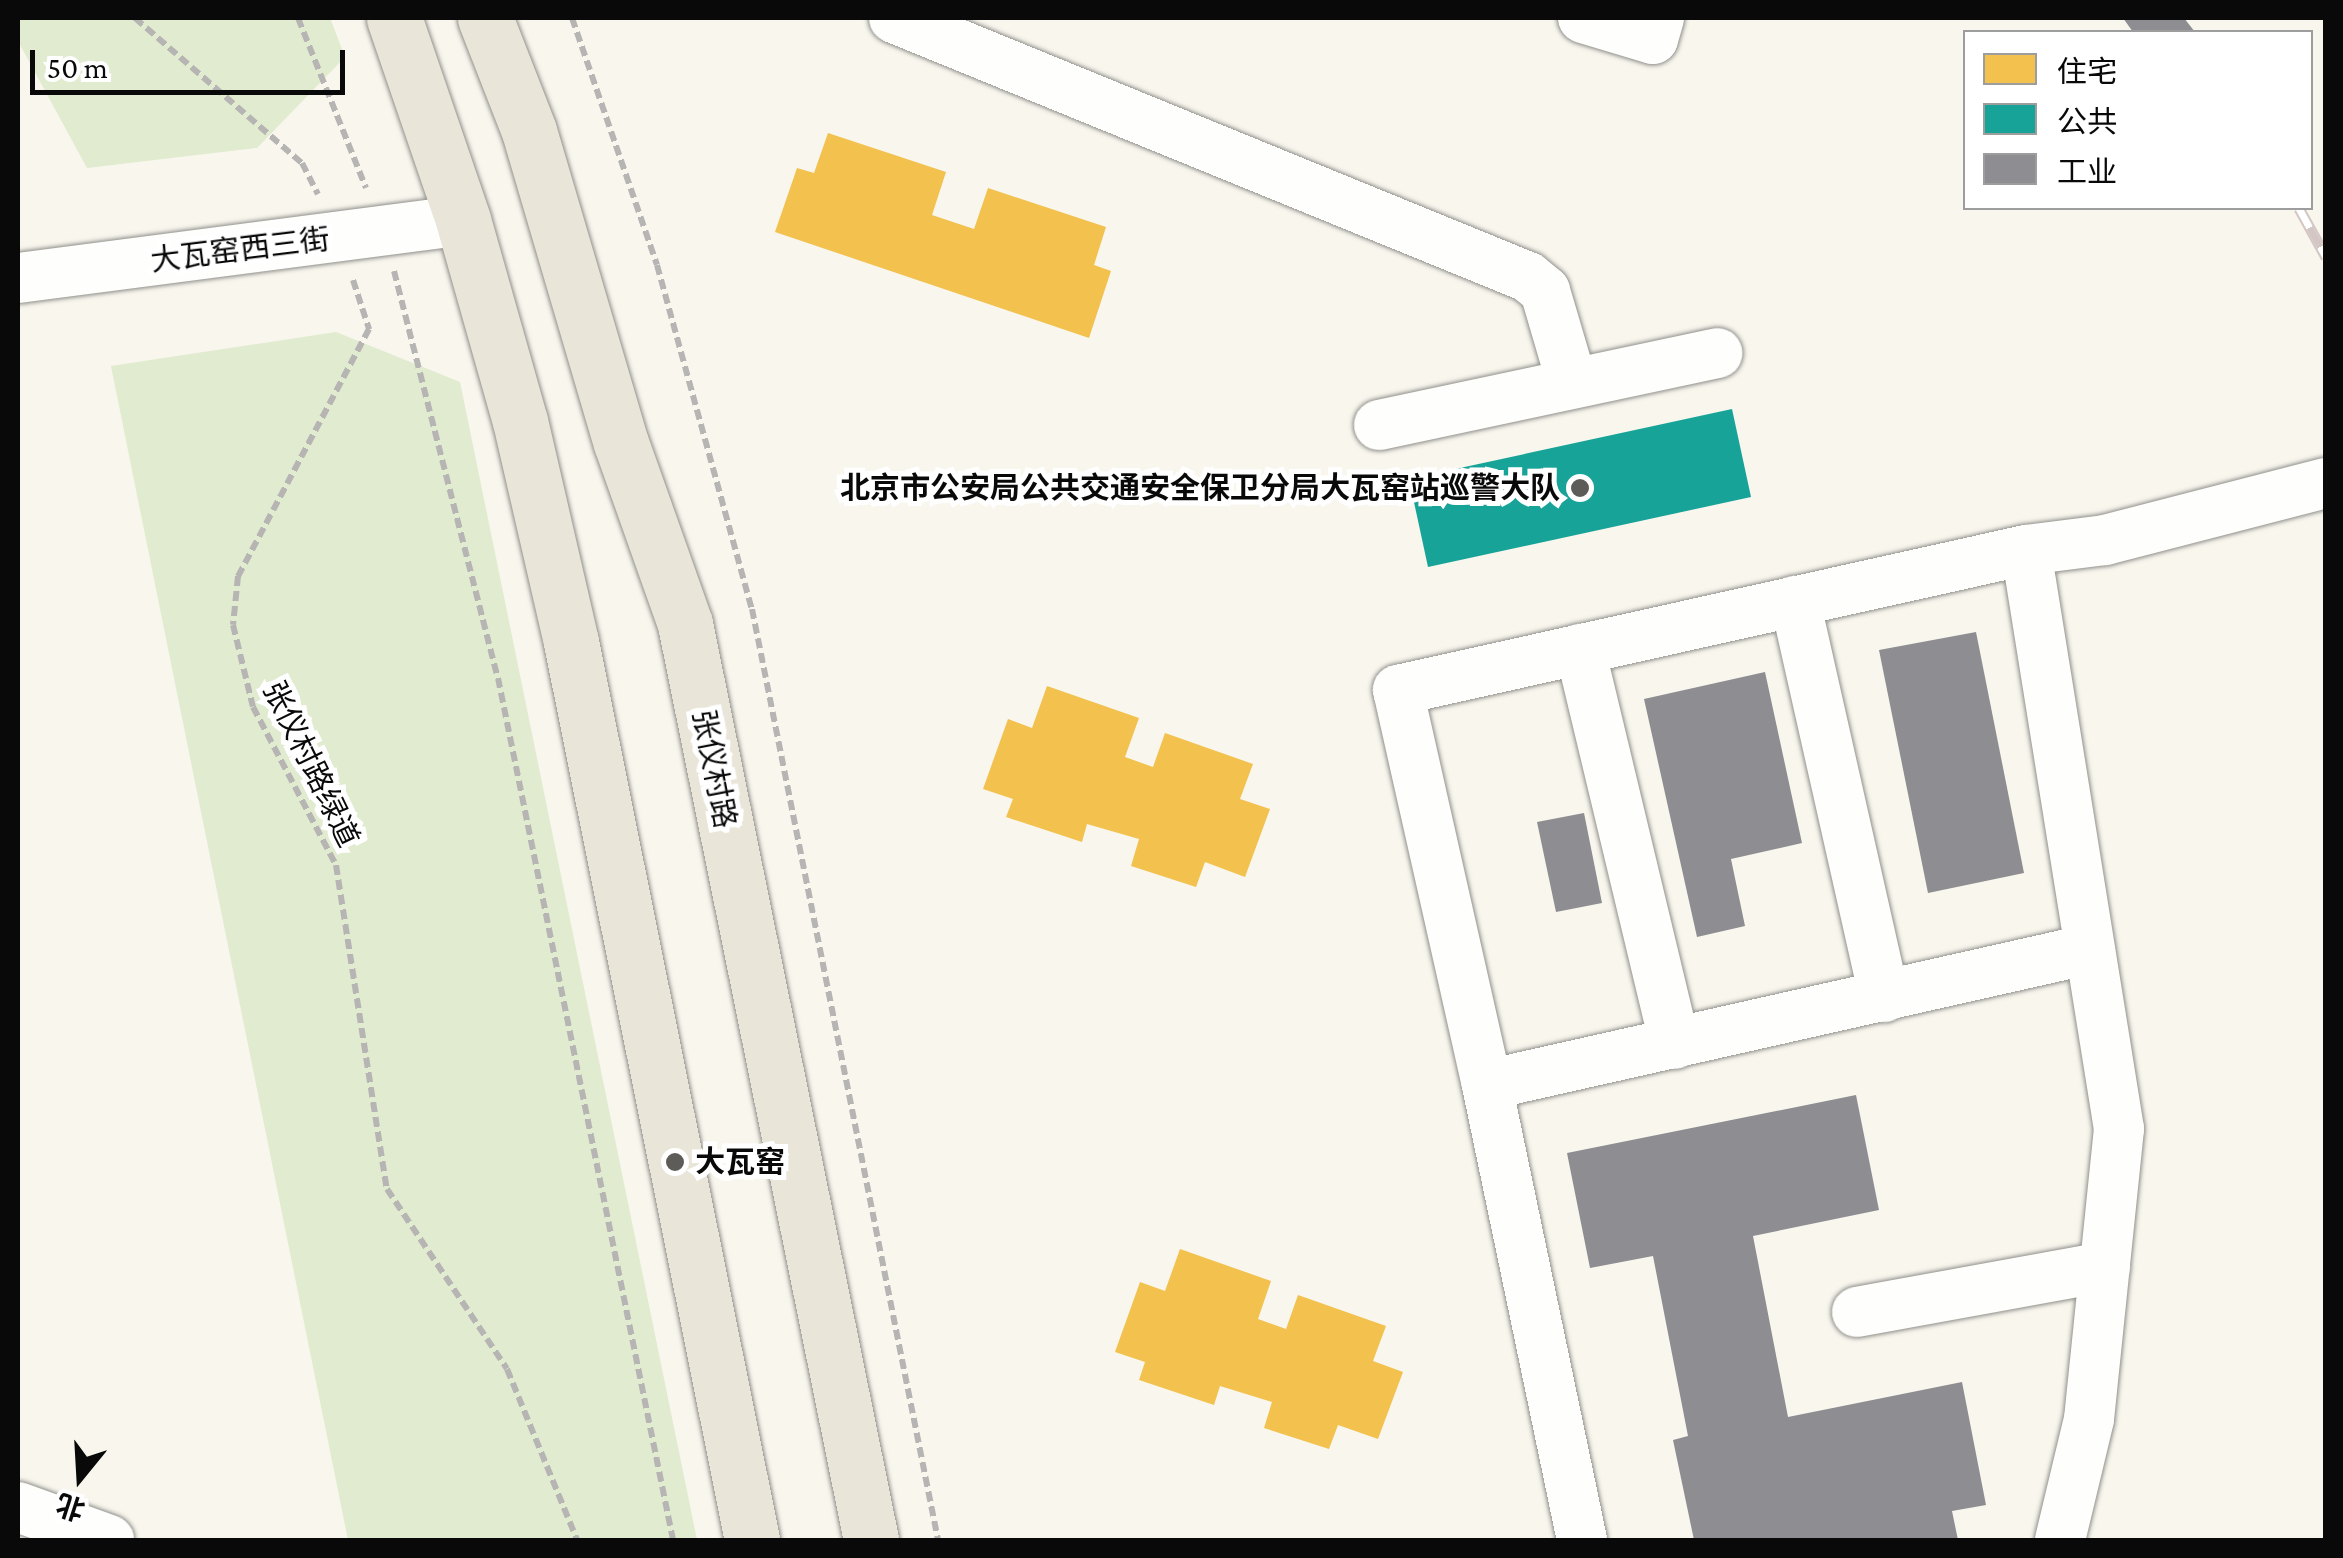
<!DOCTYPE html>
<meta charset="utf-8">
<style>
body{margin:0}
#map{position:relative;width:2343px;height:1558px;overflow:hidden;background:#f8f6ed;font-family:"Crimson Pro","Noto Sans SC",serif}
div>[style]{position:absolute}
.green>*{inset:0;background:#e0ebcf}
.homes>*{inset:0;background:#f2c14e}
.public>*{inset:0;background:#17a398}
.industry>*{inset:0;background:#8d8d92}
.path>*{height:6px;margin-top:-3px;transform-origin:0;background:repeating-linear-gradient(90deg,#b6b5b4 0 10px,transparent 0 15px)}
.roads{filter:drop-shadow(0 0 2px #91908c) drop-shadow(0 0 2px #91908c)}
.minor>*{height:50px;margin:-25px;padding:0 25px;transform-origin:25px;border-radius:25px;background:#fefefc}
.major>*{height:55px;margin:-27.5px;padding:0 27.5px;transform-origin:27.5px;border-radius:27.5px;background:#e9e5d8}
.rail>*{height:11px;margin-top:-5.5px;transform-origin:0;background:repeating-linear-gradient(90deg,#fff 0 22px,#d3c6c4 0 44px);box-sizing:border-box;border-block:2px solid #d3c6c4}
.dots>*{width:28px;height:28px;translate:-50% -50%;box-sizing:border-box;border:5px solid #fff;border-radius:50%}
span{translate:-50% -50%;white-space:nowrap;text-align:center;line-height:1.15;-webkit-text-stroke:10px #fff;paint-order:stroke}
.street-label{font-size:30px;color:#090909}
.poi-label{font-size:30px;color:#090909;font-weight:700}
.right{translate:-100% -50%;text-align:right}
.left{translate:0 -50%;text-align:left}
.frame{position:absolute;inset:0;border:20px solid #090909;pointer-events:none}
.legend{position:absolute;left:1963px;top:30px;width:350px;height:180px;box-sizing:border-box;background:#fff;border:2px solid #9d9d9d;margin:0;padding:12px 18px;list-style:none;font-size:30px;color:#090909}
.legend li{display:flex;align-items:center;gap:20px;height:50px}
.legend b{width:50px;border:2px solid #9d9d9d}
.north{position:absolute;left:30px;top:1428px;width:100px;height:100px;-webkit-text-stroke:8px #fff;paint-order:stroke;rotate:198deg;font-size:28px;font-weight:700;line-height:40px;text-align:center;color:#090909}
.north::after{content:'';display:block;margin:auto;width:35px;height:45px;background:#090909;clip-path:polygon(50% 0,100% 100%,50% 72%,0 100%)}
.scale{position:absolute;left:30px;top:50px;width:315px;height:45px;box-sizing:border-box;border:5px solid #090909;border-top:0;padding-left:12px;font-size:30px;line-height:35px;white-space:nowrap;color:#090909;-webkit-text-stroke:8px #fff;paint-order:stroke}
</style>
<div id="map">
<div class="green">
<div style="clip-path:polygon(18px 18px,330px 18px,345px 57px,257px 148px,87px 168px,18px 41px)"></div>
<div style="clip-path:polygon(336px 332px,460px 382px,697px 1540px,348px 1540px,111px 366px)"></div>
</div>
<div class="homes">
<div style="clip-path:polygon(828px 133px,946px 172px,932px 215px,974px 229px,988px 188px,1106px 227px,1094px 265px,1111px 271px,1089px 338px,775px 232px,797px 168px,814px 173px)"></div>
<div style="clip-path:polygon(1047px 686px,1139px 718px,1125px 757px,1153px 767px,1165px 733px,1253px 764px,1240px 799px,1270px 809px,1245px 877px,1205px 862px,1196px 887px,1131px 866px,1139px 839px,1087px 824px,1082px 842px,1006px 817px,1013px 799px,983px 789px,1008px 719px,1032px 728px)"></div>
<div style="clip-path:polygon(1180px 1249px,1271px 1281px,1258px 1319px,1286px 1329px,1298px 1295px,1386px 1326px,1373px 1361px,1403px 1372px,1378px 1439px,1338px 1425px,1329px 1449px,1264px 1428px,1272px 1402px,1220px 1386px,1214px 1405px,1139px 1380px,1145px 1362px,1115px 1352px,1140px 1282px,1165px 1291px)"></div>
</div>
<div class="public">
<div style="clip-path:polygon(1732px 409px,1751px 497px,1428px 567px,1409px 479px)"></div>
</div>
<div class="industry">
<div style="clip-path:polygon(2123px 18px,2184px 18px,2195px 32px,2133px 32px)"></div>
<div style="clip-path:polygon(1976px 632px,2024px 873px,1928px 893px,1879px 650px)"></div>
<div style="clip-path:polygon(1765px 672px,1802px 843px,1731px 859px,1745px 926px,1697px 937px,1644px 699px)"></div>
<div style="clip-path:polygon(1584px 813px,1602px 903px,1556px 912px,1537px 822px)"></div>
<div style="clip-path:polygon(1856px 1095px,1879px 1210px,1753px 1236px,1788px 1417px,1962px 1382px,1986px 1505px,1952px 1511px,1958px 1540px,1694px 1540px,1673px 1440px,1688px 1436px,1653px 1256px,1590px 1268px,1567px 1153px)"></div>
</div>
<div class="path">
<div style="left:135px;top:18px;width:221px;rotate:41deg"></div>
<div style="left:302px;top:163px;width:35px;rotate:63deg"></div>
<div style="left:298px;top:18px;width:183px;rotate:68.2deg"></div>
<div style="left:572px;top:18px;width:261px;rotate:71deg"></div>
<div style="left:657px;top:265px;width:357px;rotate:74.6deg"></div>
<div style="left:752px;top:609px;width:949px;rotate:78.7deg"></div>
<div style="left:394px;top:271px;width:420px;rotate:75.7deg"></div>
<div style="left:498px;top:678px;width:880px;rotate:78.52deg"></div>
<div style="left:353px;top:280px;width:52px;rotate:71.9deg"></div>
<div style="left:369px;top:329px;width:280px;rotate:117.9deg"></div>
<div style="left:238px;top:576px;width:49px;rotate:95.8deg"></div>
<div style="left:233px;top:625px;width:84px;rotate:76.3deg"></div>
<div style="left:253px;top:707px;width:178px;rotate:62.3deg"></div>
<div style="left:336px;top:865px;width:328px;rotate:81.1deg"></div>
<div style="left:387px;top:1189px;width:216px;rotate:56.3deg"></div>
<div style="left:507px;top:1369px;width:185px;rotate:67.7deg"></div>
</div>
<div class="roads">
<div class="minor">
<div style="left:894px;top:18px;width:685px;rotate:22.22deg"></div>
<div style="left:1528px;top:277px;width:22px;rotate:39deg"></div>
<div style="left:1545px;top:291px;width:96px;rotate:73.6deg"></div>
<div style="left:1583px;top:18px;width:73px;rotate:16.7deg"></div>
<div style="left:1653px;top:39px;width:22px;rotate:-74deg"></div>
<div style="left:18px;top:278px;width:449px;rotate:-7.4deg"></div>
<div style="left:1379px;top:425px;width:346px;rotate:-12deg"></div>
<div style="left:1795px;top:601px;width:406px;rotate:77.3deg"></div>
<div style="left:1580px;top:649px;width:406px;rotate:76.5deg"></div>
<div style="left:1487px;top:1085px;width:405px;rotate:-102.7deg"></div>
<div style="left:1398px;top:690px;width:643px;rotate:-12.57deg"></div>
<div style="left:1857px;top:1312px;width:252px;rotate:-10.3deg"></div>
<div style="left:18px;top:1507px;width:97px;rotate:19.9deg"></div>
<div style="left:1582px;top:1540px;width:465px;rotate:-101.8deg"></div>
<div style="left:1487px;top:1085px;width:618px;rotate:-12.71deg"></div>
<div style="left:2060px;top:1540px;width:124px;rotate:-76.5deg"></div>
<div style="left:2089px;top:1419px;width:292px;rotate:-84.1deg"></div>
<div style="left:2119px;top:1129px;width:586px;rotate:-99.13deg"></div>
<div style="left:2026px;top:550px;width:80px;rotate:-7.2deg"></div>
<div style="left:2105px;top:540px;width:228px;rotate:-14.5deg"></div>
</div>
<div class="major">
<div style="left:394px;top:18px;width:213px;rotate:71.1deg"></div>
<div style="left:463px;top:220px;width:209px;rotate:74.2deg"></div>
<div style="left:520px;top:421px;width:227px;rotate:77deg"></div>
<div style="left:571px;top:642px;width:916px;rotate:78.6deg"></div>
<div style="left:485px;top:18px;width:121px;rotate:68.7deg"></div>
<div style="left:529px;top:131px;width:325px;rotate:73.6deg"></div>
<div style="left:621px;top:443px;width:192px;rotate:70.5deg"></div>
<div style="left:685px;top:624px;width:935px;rotate:78.52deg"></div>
</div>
</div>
<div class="rail">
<div style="left:2299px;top:208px;width:56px;rotate:61.1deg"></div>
</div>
<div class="dots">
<div style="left:1580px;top:488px;background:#5d5c59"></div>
<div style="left:675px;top:1162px;background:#5d5c59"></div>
</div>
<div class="street-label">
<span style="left:240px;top:250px;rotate:-7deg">大瓦窑西三街</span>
<span style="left:311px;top:764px;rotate:64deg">张仪村路绿道</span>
<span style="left:714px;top:769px;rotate:79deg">张仪村路</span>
</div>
<div class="poi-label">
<span class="right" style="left:1560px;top:488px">北京市公安局公共交通安全保卫分局大瓦窑站巡警大队</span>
<span class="left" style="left:695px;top:1162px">大瓦窑</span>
</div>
<div class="frame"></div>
<ul class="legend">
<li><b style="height:28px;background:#f2c14e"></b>住宅</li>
<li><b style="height:28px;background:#17a398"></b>公共</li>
<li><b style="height:28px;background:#8d8d92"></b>工业</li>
</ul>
<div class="north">北</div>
<div class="scale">50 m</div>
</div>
